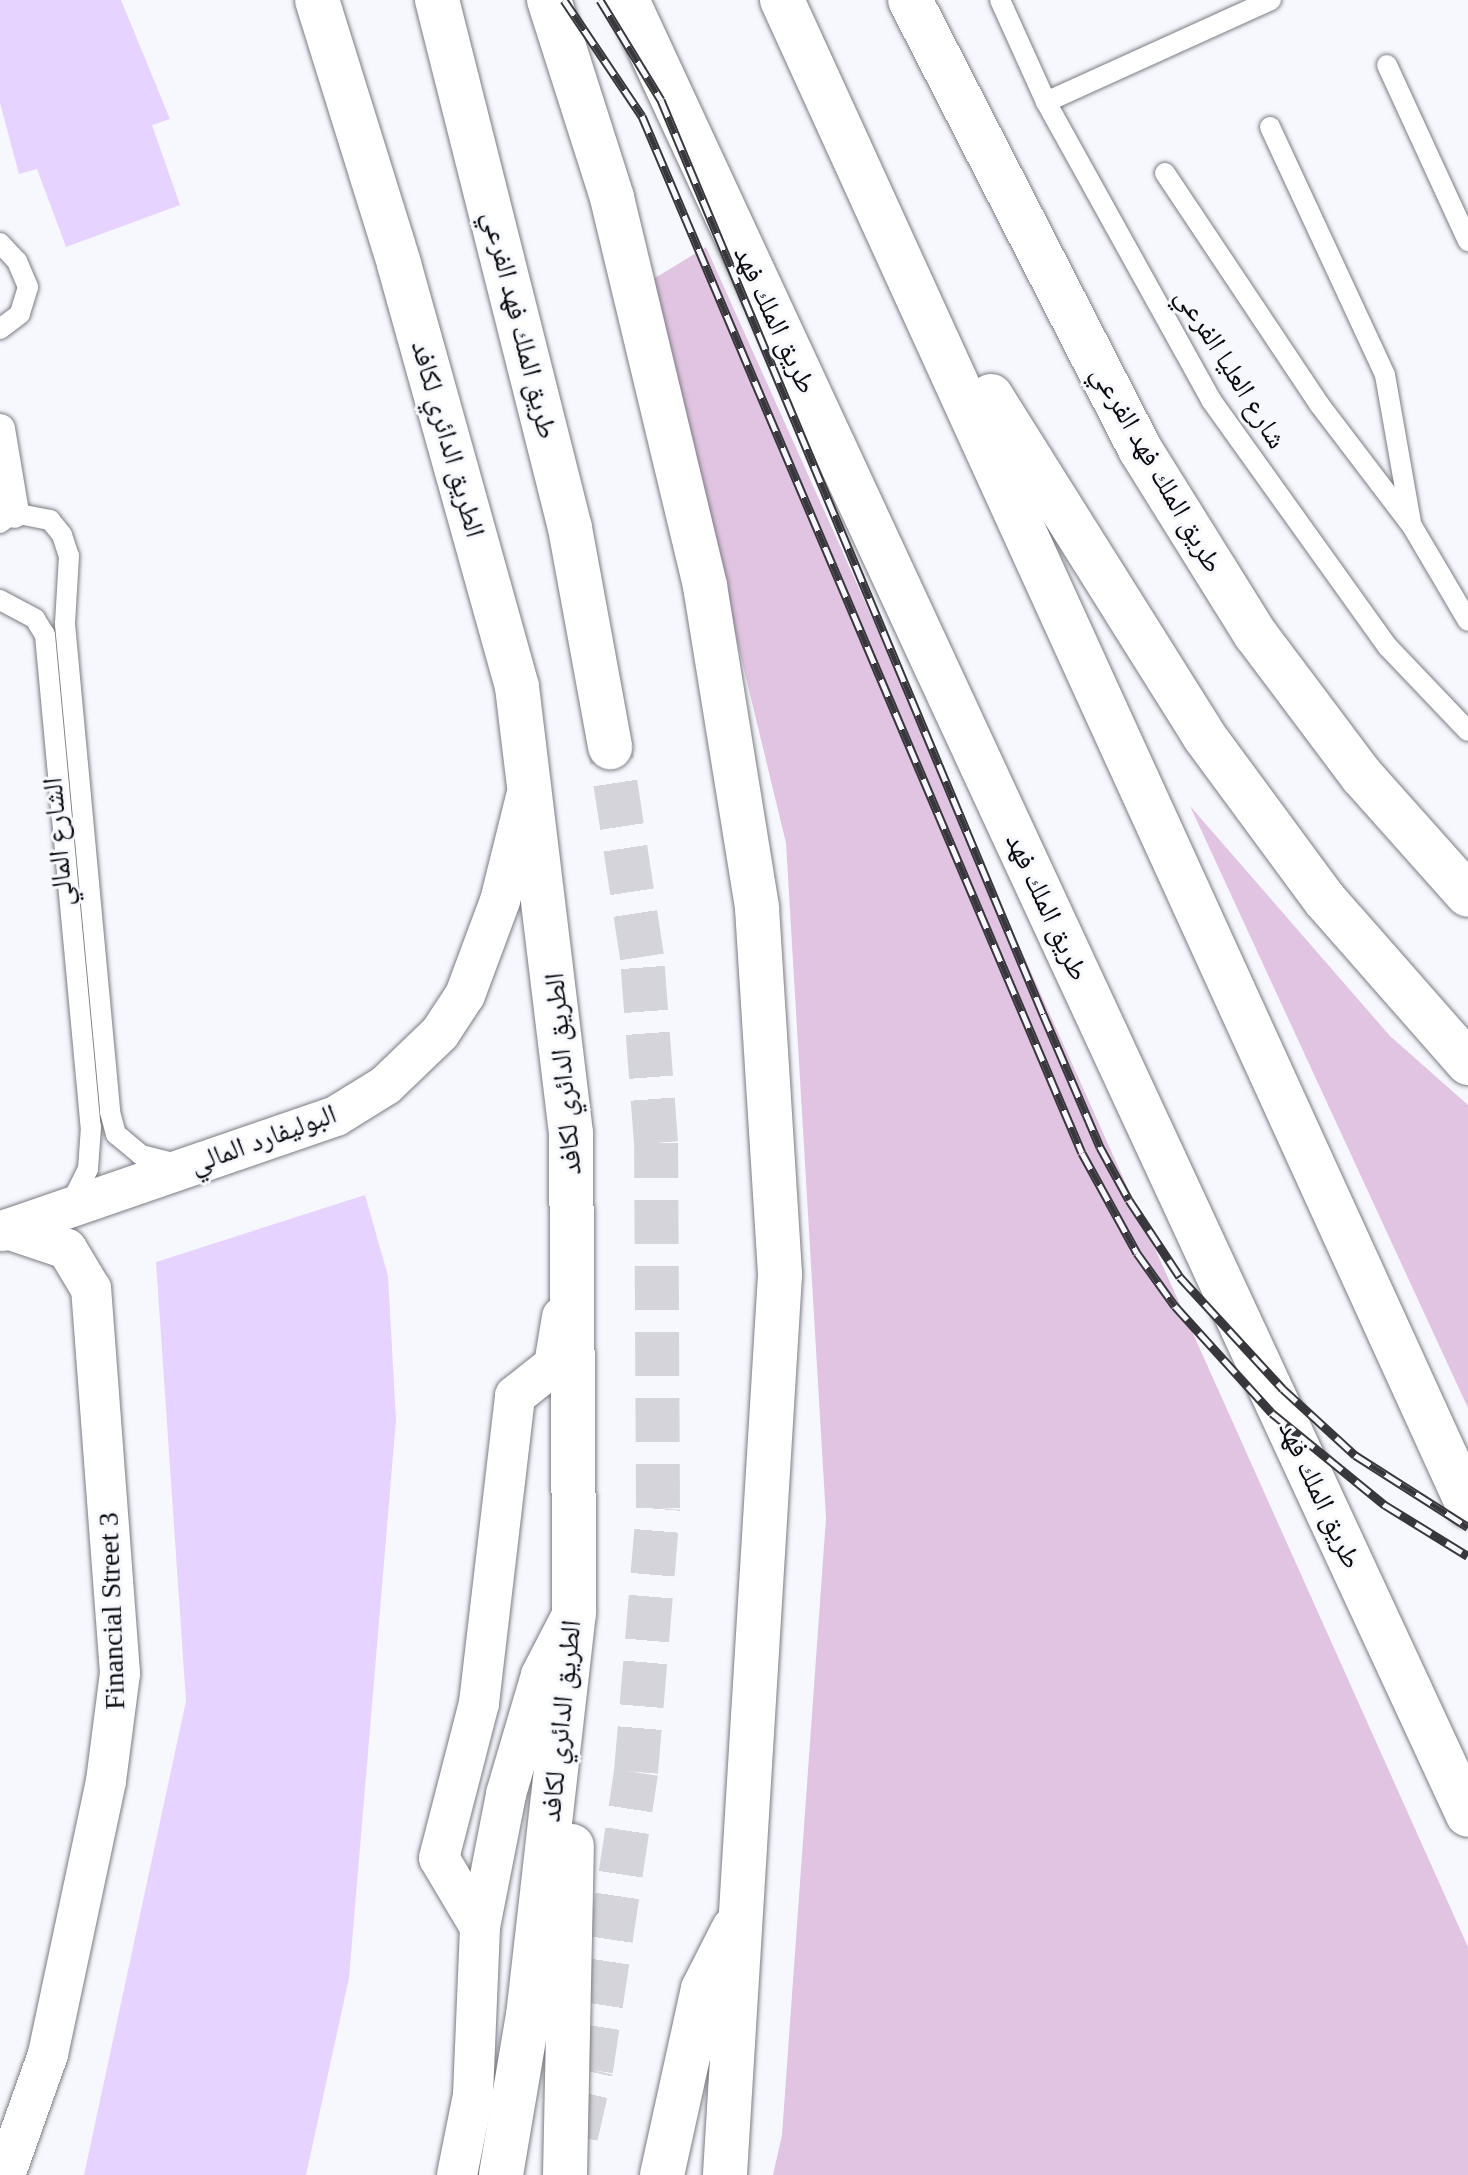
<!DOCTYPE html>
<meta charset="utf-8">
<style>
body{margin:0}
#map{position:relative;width:1468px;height:2175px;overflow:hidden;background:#f7f8fe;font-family:"Times New Roman","Noto Naskh Arabic",serif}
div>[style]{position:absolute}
.green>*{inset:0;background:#e1c4e1}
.building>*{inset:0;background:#e6d3ff}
.primary-tunnel>*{height:44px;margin-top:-22px;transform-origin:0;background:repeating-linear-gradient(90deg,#d4d4da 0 44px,transparent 0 66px)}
.roads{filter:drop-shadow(0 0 2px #7b7c83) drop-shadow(0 0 2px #7b7c83)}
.service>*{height:20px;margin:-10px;padding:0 10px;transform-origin:10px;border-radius:10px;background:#fff}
.pedestrian>*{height:30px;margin:-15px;padding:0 15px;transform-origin:15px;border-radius:15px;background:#fff}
.minor>*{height:40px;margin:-20px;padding:0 20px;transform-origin:20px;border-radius:20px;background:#fff}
.tertiary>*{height:44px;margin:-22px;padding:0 22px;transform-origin:22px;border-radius:22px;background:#fff}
.primary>*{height:44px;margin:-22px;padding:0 22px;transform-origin:22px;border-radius:22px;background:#fff}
.motorway>*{height:44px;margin:-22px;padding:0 22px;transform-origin:22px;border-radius:22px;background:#fff}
.rail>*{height:9px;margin-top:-4.5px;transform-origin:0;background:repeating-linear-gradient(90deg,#f7f8fe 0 18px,#38383c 0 36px);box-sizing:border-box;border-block:2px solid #38383c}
span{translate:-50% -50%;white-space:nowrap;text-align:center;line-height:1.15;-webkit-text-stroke:6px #f7f8fe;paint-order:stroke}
.street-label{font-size:28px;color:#0b0b0e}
</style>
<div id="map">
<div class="green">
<div style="clip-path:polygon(706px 247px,1468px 1947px,1468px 2175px,773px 2175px,782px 2135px,826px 1518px,786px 843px,650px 281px)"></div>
<div style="clip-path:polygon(1190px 806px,1390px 1036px,1468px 1105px,1468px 1408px)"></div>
</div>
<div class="building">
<div style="clip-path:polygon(0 0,121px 0,170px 119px,152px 125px,180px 205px,66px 247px,37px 169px,19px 174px,0 103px)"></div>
<div style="clip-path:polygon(365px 1195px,388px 1276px,396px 1420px,349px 1978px,306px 2175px,84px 2175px,186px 1701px,156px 1262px)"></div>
</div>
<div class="primary-tunnel">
<div style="left:576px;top:2136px;width:68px;rotate:-77.2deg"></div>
<div style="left:591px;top:2070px;width:301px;rotate:-81.4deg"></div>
<div style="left:636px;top:1772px;width:265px;rotate:-85.2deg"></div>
<div style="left:658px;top:1508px;width:365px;rotate:-90.3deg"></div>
<div style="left:656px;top:1143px;width:187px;rotate:-94.3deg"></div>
<div style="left:642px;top:957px;width:212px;rotate:-98.7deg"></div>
</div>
<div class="roads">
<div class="service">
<div style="left:1000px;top:0;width:112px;rotate:65.7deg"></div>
<div style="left:1046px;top:102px;width:341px;rotate:61deg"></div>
<div style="left:1211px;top:400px;width:304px;rotate:54.4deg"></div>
<div style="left:1388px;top:647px;width:116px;rotate:46.4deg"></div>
<div style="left:1387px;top:65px;width:194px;rotate:65.3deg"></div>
<div style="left:1046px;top:102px;width:247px;rotate:-24.4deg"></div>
<div style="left:1270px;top:127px;width:273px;rotate:65.1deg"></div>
<div style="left:1385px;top:375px;width:149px;rotate:80deg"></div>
<div style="left:1165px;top:173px;width:278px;rotate:56.3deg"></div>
<div style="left:1319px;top:404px;width:153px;rotate:52.7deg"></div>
<div style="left:1412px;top:526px;width:110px;rotate:59.5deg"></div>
<div style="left:0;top:243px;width:25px;rotate:47deg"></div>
<div style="left:17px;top:261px;width:28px;rotate:67deg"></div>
<div style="left:28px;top:287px;width:28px;rotate:107deg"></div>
<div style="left:20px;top:314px;width:25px;rotate:143deg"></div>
<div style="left:0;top:523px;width:17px;rotate:-36deg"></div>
<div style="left:14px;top:513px;width:37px;rotate:11deg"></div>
<div style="left:50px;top:520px;width:19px;rotate:51deg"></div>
<div style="left:62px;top:535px;width:22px;rotate:72deg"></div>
<div style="left:69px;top:556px;width:68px;rotate:93.4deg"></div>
<div style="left:65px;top:624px;width:490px;rotate:84.7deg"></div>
<div style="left:110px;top:1112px;width:23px;rotate:75deg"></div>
<div style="left:116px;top:1134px;width:33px;rotate:40deg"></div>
<div style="left:141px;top:1155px;width:36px;rotate:14deg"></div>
<div style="left:0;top:600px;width:40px;rotate:28deg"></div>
<div style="left:35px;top:619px;width:19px;rotate:58deg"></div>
<div style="left:45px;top:635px;width:494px;rotate:84.7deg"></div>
<div style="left:91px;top:1127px;width:42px;rotate:94.1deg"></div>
<div style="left:88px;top:1169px;width:40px;rotate:116.6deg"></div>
</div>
<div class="pedestrian">
<div style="left:0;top:429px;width:85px;rotate:80.5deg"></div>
</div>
<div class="minor">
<div style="left:2px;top:1231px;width:353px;rotate:-19deg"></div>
<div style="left:336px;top:1116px;width:59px;rotate:-31.8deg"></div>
<div style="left:386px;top:1085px;width:75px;rotate:-43.9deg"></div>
<div style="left:440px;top:1033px;width:45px;rotate:-56.7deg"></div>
<div style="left:465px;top:995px;width:100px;rotate:-69.6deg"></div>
<div style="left:500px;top:901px;width:107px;rotate:-76deg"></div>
<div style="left:480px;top:1927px;width:80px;rotate:-120.7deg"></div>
<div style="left:439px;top:1858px;width:160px;rotate:-75.5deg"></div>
<div style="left:479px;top:1703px;width:309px;rotate:-83.3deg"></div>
<div style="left:515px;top:1396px;width:50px;rotate:-38.5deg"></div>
<div style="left:554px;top:1365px;width:49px;rotate:-80.5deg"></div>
<div style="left:5px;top:2175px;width:128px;rotate:-70.4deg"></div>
<div style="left:48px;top:2054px;width:279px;rotate:-78deg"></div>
<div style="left:106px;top:1781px;width:109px;rotate:-82.6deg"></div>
<div style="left:120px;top:1673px;width:385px;rotate:-94.3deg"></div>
<div style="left:91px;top:1289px;width:47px;rotate:-121deg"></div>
<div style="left:67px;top:1249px;width:63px;rotate:-161.6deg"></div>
<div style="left:457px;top:2175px;width:82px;rotate:-78.7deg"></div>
<div style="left:473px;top:2095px;width:168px;rotate:-87.6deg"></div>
<div style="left:480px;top:1927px;width:136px;rotate:-78.9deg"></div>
<div style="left:506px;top:1794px;width:124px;rotate:-73.6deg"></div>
<div style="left:541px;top:1675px;width:63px;rotate:-62.6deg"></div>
</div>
<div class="tertiary">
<div style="left:910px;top:0;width:504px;rotate:62.88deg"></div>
<div style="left:1140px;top:449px;width:219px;rotate:58.1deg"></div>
<div style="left:1256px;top:635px;width:176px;rotate:53.1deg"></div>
<div style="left:1362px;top:776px;width:159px;rotate:48.3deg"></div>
</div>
<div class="primary">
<div style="left:317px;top:0;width:276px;rotate:72.7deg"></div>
<div style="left:399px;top:264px;width:439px;rotate:74.4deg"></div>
<div style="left:517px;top:687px;width:449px;rotate:83.1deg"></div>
<div style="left:571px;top:1133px;width:479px;rotate:89.6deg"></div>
<div style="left:574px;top:1612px;width:406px;rotate:96.5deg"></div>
<div style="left:528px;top:2015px;width:162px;rotate:99.6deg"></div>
<div style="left:437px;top:0;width:544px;rotate:75.86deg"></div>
<div style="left:570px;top:528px;width:223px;rotate:79.6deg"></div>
<div style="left:565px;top:2175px;width:329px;rotate:-88.8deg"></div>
</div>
<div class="motorway">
<div style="left:549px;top:0;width:208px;rotate:72.3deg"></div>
<div style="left:612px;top:198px;width:399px;rotate:76.5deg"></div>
<div style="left:705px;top:586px;width:326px;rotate:80.8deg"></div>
<div style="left:757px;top:908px;width:368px;rotate:86.4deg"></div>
<div style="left:780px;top:1275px;width:902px;rotate:93.5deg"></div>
<div style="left:627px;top:0;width:2000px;rotate:65.14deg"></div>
<div style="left:782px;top:0;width:1654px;rotate:65.5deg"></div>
<div style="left:991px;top:396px;width:401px;rotate:57.9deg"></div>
<div style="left:1204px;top:736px;width:204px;rotate:53.6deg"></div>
<div style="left:1325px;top:900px;width:217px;rotate:48.7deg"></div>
<div style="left:662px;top:2175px;width:190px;rotate:-77.6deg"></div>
<div style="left:703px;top:1989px;width:68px;rotate:-63.1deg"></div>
</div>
</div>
<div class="rail">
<div style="left:564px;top:0;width:140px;rotate:56.1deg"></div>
<div style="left:642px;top:116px;width:1126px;rotate:67.01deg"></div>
<div style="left:1082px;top:1153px;width:114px;rotate:61.2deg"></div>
<div style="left:1137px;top:1253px;width:65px;rotate:54.4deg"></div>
<div style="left:1175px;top:1306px;width:144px;rotate:47.8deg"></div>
<div style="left:1272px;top:1413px;width:146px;rotate:39.2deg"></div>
<div style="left:1385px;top:1505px;width:97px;rotate:31.6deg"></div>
<div style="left:600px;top:0;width:117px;rotate:58.6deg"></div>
<div style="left:661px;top:100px;width:991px;rotate:67.32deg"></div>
<div style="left:1043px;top:1014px;width:145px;rotate:66.8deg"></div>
<div style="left:1100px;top:1147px;width:60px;rotate:61.3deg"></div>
<div style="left:1129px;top:1200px;width:92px;rotate:56.5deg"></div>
<div style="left:1180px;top:1277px;width:152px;rotate:47.4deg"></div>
<div style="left:1283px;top:1389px;width:98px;rotate:42.5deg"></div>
<div style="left:1355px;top:1455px;width:134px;rotate:32.5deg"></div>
</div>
<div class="street-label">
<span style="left:775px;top:320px;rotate:65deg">طريق الملك فهد</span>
<span style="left:520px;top:325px;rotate:76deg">طريق الملك فهد الفرعي</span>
<span style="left:1231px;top:368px;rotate:58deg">شارع العليا الفرعي</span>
<span style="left:448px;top:439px;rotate:74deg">الطريق الدائري لكافد</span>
<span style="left:1157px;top:469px;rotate:60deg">طريق الملك فهد الفرعي</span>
<span style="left:58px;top:842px;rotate:-95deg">الشارع المالي</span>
<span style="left:1047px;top:907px;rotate:65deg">طريق الملك فهد</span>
<span style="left:563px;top:1074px;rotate:-95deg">الطريق الدائري لكافد</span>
<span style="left:263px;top:1139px;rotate:-20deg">البوليفارد المالي</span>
<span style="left:1320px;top:1495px;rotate:65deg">طريق الملك فهد</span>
<span style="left:112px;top:1611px;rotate:-92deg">Financial Street 3</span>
<span style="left:561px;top:1721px;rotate:-84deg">الطريق الدائري لكافد</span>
</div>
</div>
